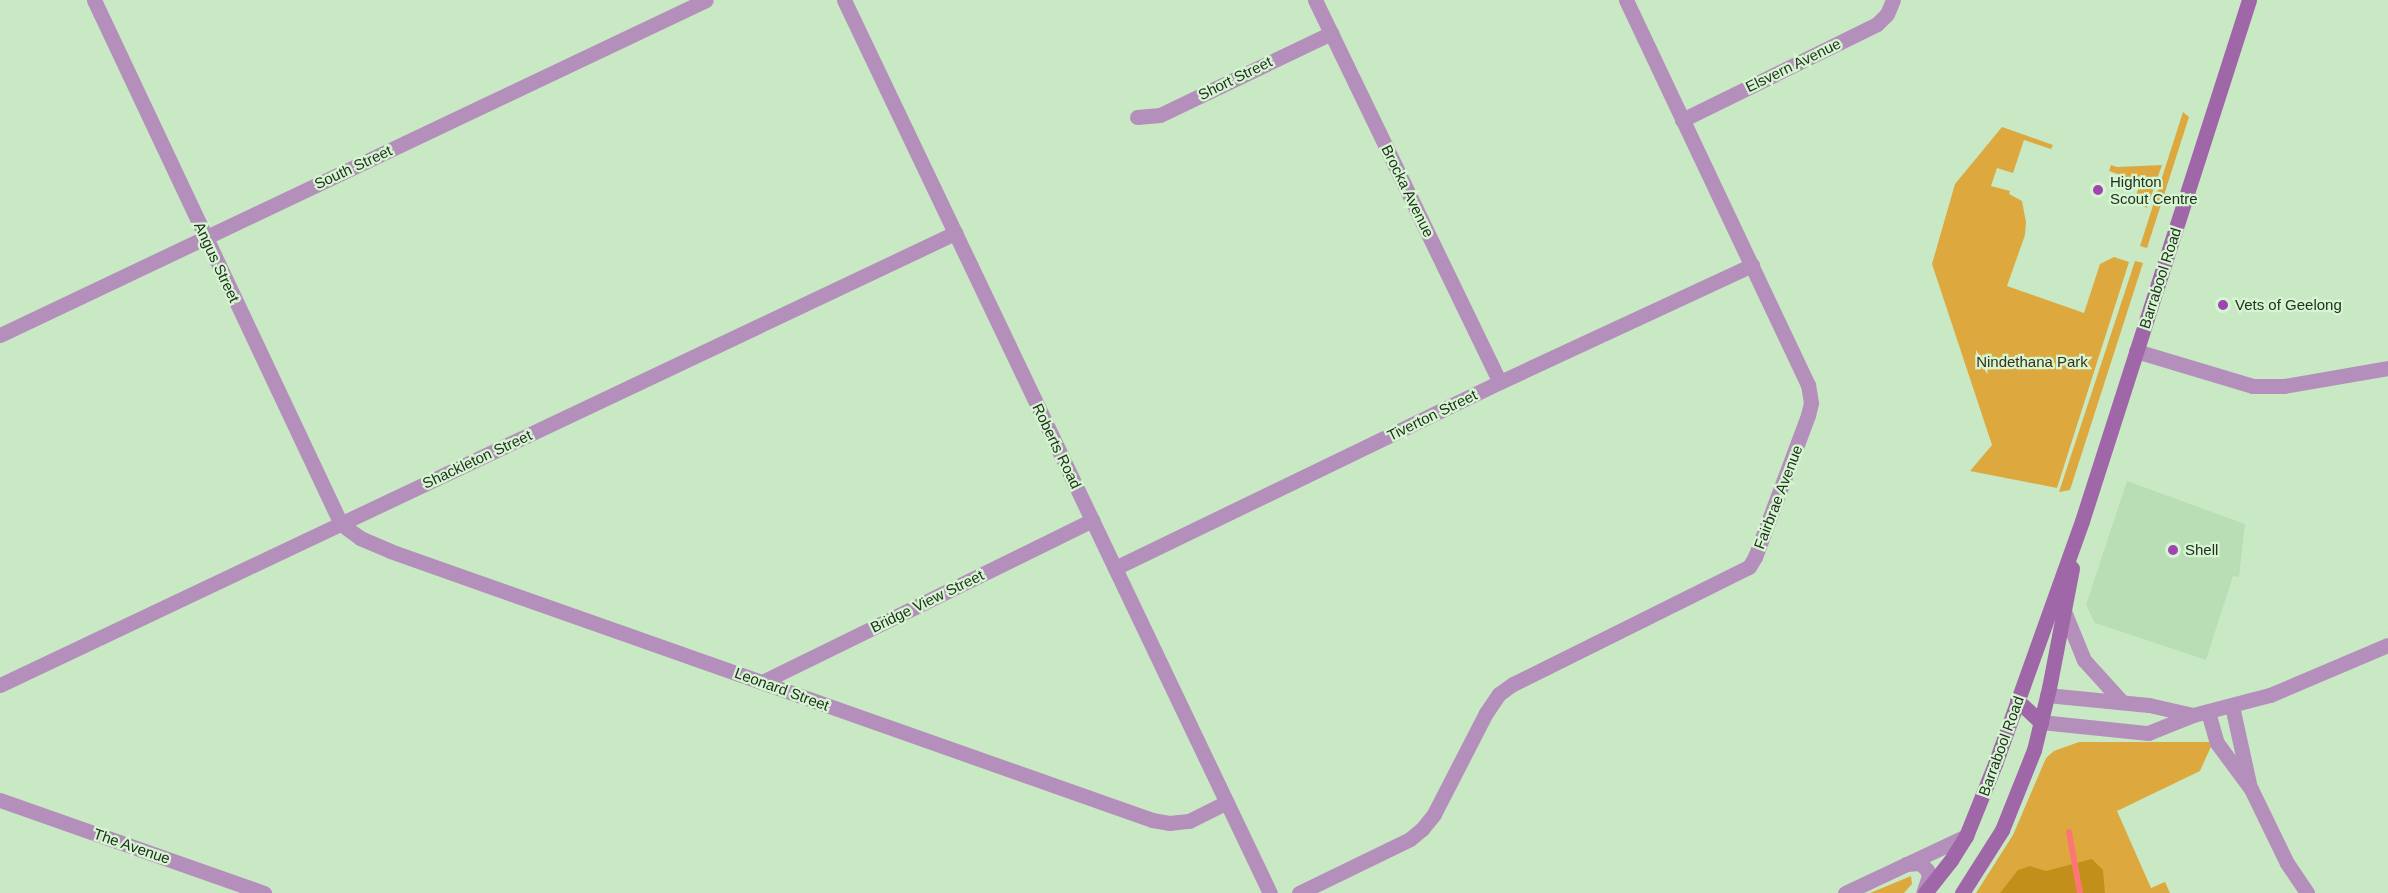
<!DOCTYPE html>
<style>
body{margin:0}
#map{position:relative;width:2388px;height:893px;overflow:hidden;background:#c9e9c5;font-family:Helvetica,sans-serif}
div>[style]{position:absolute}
.built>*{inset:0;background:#b9deb5}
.green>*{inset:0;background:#dda93e}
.forest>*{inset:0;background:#c2901a}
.stream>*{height:6px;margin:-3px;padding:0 3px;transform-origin:3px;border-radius:3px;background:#fe7575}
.minor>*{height:15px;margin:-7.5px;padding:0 7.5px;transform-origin:7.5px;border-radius:7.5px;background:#b58fbb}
.tertiary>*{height:15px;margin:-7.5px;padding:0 7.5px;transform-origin:7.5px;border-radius:7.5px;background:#b58fbb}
.secondary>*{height:15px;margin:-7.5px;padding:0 7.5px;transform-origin:7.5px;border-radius:7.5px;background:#9f67a7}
.dots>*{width:16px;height:16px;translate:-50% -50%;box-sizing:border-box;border:3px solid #d6f6d2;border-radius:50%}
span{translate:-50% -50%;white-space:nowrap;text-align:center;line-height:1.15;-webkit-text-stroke:4.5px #d6f6d2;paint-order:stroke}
.street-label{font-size:15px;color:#243022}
.poi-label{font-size:15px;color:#243022}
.left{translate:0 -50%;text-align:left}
.park-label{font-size:15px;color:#3a2e18}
</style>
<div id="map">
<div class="built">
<div style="clip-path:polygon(2127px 481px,2245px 524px,2239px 577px,2233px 576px,2206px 660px,2095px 623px,2086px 605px)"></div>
</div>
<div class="green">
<div style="clip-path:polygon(2183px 112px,2189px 117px,2147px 248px,2140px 246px)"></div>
<div style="clip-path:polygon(2002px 127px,2053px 145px,2051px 149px,2024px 140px,2013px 173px,1997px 168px,1991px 186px,2010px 191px,2009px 194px,2022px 201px,2026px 222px,2025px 235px,2007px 286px,2084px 313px,2100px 264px,2114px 257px,2129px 262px,2057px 488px,1970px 471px,1992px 445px,1932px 264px,1955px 184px)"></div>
<div style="clip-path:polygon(2111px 165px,2117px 167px,2162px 165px,2156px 182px,2141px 182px,2109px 171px)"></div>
<div style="clip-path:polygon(2140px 184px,2155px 185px,2147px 208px,2134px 201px)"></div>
<div style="clip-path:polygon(2135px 261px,2143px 263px,2070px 490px,2059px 492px)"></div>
<div style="clip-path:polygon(2079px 742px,2213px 742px,2200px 771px,2117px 811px,2151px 888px,2165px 882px,2170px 893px,1976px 893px,2013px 835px,2046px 758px,2054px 751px)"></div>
<div style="clip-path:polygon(1911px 876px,1912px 884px,1904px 893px,1870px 893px)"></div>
</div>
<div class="forest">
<div style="clip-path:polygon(2092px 859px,2103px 870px,2105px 893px,2000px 893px,2018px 870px,2030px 866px,2046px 871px)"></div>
</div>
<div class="stream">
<div style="left:2069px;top:832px;width:62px;rotate:79.8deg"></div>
</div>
<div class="minor">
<div style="left:94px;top:0;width:579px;rotate:64.76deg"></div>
<div style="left:341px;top:524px;width:24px;rotate:36deg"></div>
<div style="left:360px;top:538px;width:33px;rotate:23deg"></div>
<div style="left:390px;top:551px;width:808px;rotate:19.44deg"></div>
<div style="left:1152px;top:820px;width:17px;rotate:10deg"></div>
<div style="left:1169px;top:823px;width:20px;rotate:-6deg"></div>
<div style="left:1189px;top:821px;width:42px;rotate:-26.6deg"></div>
<div style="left:1315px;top:0;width:424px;rotate:64.2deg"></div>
<div style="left:1137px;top:117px;width:23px;rotate:-5deg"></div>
<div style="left:1160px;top:115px;width:190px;rotate:-25.6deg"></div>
<div style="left:1682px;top:120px;width:217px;rotate:-26.2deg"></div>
<div style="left:1877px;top:24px;width:14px;rotate:-45deg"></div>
<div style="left:1887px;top:14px;width:15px;rotate:-67deg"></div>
<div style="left:0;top:335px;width:781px;rotate:-25.38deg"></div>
<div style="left:2136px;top:351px;width:122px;rotate:16.7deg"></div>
<div style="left:2253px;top:386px;width:31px"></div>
<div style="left:2284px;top:386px;width:106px;rotate:-9.8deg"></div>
<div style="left:1115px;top:568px;width:428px;rotate:-25.8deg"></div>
<div style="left:1500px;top:382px;width:278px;rotate:-24.9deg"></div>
<div style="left:762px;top:682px;width:368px;rotate:-26.1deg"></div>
<div style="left:0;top:685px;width:1057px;rotate:-25.33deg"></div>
<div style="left:0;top:800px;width:280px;rotate:19.4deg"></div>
<div style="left:1906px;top:864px;width:14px;rotate:-4deg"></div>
<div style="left:1920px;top:863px;width:10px;rotate:45deg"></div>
<div style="left:1927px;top:870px;width:6px;rotate:72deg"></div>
<div style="left:1929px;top:876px;width:18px;rotate:109deg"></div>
<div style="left:1299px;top:893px;width:123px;rotate:-25.9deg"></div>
<div style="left:1410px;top:839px;width:16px;rotate:-40deg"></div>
<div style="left:1422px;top:829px;width:19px;rotate:-51deg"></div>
<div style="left:1434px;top:814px;width:114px;rotate:-62.8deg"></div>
<div style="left:1486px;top:713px;width:23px;rotate:-56deg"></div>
<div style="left:1499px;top:694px;width:17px;rotate:-36deg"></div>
<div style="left:1513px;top:684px;width:263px;rotate:-26.4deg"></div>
<div style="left:1749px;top:567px;width:12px;rotate:-59deg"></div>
<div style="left:1755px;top:557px;width:152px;rotate:-69.5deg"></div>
<div style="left:1808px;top:415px;width:12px;rotate:-76deg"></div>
<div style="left:1811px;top:403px;width:18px;rotate:-99deg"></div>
<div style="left:1808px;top:385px;width:426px;rotate:-115.3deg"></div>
<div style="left:1845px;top:893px;width:134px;rotate:-25.2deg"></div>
</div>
<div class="tertiary">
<div style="left:844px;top:0;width:989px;rotate:64.5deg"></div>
<div style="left:2064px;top:611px;width:53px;rotate:67.8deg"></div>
<div style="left:2084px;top:660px;width:57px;rotate:47.9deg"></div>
<div style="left:2047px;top:695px;width:102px;rotate:5.6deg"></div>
<div style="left:2149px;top:705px;width:45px;rotate:12.8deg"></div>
<div style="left:2232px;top:706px;width:79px;rotate:77.6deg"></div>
<div style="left:2208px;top:712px;width:32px;rotate:74deg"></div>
<div style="left:2217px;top:743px;width:57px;rotate:53.5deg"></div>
<div style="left:2251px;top:789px;width:82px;rotate:64.1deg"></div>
<div style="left:2287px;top:863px;width:36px;rotate:56deg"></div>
<div style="left:2041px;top:722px;width:108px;rotate:5.9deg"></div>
<div style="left:2148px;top:733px;width:48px;rotate:-21.8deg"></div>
<div style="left:2193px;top:715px;width:80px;rotate:-14.6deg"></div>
<div style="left:2270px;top:695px;width:128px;rotate:-23deg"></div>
</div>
<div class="secondary">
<div style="left:2017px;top:700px;width:33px;rotate:43deg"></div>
<div style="left:1925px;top:893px;width:42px;rotate:-51.8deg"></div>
<div style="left:1951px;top:860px;width:28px;rotate:-58deg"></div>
<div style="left:1966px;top:836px;width:78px;rotate:-68.1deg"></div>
<div style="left:1995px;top:764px;width:258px;rotate:-70.3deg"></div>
<div style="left:2082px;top:521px;width:547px;rotate:-72.23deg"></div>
<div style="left:1962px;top:893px;width:75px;rotate:-57.6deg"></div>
<div style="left:2002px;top:830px;width:86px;rotate:-68.2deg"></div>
<div style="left:2034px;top:750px;width:64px;rotate:-76.4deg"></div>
<div style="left:2049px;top:688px;width:122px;rotate:-79.1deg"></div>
</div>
<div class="dots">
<div style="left:2098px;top:190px;background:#a044af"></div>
<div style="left:2223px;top:305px;background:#a044af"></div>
<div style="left:2173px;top:550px;background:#a044af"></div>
</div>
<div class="street-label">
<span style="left:1793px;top:65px;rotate:-26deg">Elsvern Avenue</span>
<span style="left:1235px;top:78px;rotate:-26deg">Short Street</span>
<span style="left:353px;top:167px;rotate:-25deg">South Street</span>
<span style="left:1408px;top:191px;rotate:64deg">Brocka Avenue</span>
<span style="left:217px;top:262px;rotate:65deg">Angus Street</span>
<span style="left:2160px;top:278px;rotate:-72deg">Barrabool Road</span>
<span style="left:1432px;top:415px;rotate:-26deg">Tiverton Street</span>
<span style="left:1057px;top:446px;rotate:64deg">Roberts Road</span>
<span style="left:477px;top:459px;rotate:-25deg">Shackleton Street</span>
<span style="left:1778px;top:497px;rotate:-69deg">Fairbrae Avenue</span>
<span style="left:927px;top:601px;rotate:-26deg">Bridge View Street</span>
<span style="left:782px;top:689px;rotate:20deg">Leonard Street</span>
<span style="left:2001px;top:746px;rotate:-70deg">Barrabool Road</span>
<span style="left:132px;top:846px;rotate:19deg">The Avenue</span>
</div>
<div class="poi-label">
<span class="left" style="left:2110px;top:190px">Highton<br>Scout Centre</span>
<span class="left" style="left:2235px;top:305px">Vets of Geelong</span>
<span class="left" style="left:2185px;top:550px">Shell</span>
</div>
<div class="park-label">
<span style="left:2032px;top:362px">Nindethana Park</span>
</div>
</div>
